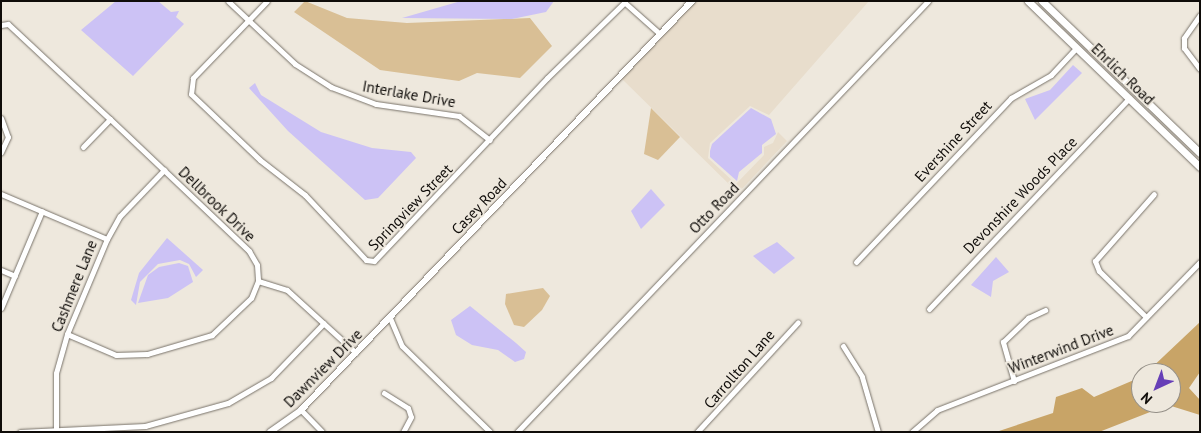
<!DOCTYPE html>
<style>
body{margin:0}
#map{position:relative;width:1201px;height:433px;overflow:hidden;background:#eee8dd;font-family:"PT Sans",sans-serif}
div>[style]{position:absolute}
.built>*{inset:0;background:#e8ddcc}
.green>*{inset:0;background:#d9bf95}
.forest>*{inset:0;background:#c8a467}
.water>*{inset:0;background:#ccc2f5}
.roads{filter:drop-shadow(0 0 1px #79736a) drop-shadow(0 0 1px #79736a)}
.minor>*{height:5px;margin:-2.5px;padding:0 2.5px;transform-origin:2.5px;border-radius:2.5px;background:#fff}
.tertiary>*{height:6px;margin:-3px;padding:0 3px;transform-origin:3px;border-radius:3px;background:#fff}
.secondary>*{height:7px;margin:-3.5px;padding:0 3.5px;transform-origin:3.5px;border-radius:3.5px;background:#fff}
span{translate:-50% -50%;white-space:nowrap;text-align:center;line-height:1.15;-webkit-text-stroke:4px #eee8dd;paint-order:stroke}
.street-label{font-size:15px;color:#0f0c09}
.frame{position:absolute;inset:0;border:2px solid #0f0c09;pointer-events:none}
.north{position:absolute;left:1131px;top:363px;width:50px;height:50px;box-sizing:border-box;background:#eee8dd;border:1px solid #959088;border-radius:50%;rotate:223deg;font-size:14px;font-weight:700;line-height:20px;text-align:center;color:#0f0c09}
.north::after{content:'';display:block;margin:auto;width:18px;height:22px;background:#673fb7;clip-path:polygon(50% 0,100% 100%,50% 72%,0 100%)}
</style>
<div id="map">
<div class="built">
<div style="clip-path:polygon(697px 1px,869px 1px,769px 115px,750px 106px,710px 143px,708px 158px,736px 184px,764px 155px,764px 147px,773px 143px,778px 132px,787px 141px,738px 193px,622px 79px)"></div>
</div>
<div class="green">
<div style="clip-path:polygon(305px 1px,347px 18px,407px 23px,530px 18px,552px 46px,520px 78px,477px 73px,459px 81px,380px 70px,294px 12px)"></div>
<div style="clip-path:polygon(651px 108px,680px 137px,658px 160px,644px 154px)"></div>
<div style="clip-path:polygon(543px 288px,550px 296px,542px 310px,524px 327px,514px 325px,505px 304px,506px 294px)"></div>
</div>
<div class="forest">
<div style="clip-path:polygon(1200px 322px,1200px 372px,1189px 388px,1200px 400px,1200px 415px,1168px 405px,1099px 432px,996px 432px,1053px 413px,1056px 397px,1082px 388px,1094px 397px,1141px 377px,1141px 403px,1171px 403px,1171px 373px,1146px 373px)"></div>
</div>
<div class="water">
<div style="clip-path:polygon(116px 1px,158px 1px,171px 12px,179px 11px,176px 17px,184px 24px,133px 76px,81px 30px)"></div>
<div style="clip-path:polygon(461px 1px,554px 1px,546px 12px,512px 19px,402px 18px)"></div>
<div style="clip-path:polygon(1073px 65px,1082px 73px,1035px 120px,1025px 99px,1050px 90px)"></div>
<div style="clip-path:polygon(255px 83px,261px 95px,321px 132px,372px 148px,411px 152px,416px 158px,378px 198px,365px 200px,288px 131px,249px 88px)"></div>
<div style="clip-path:polygon(751px 108px,771px 119px,776px 134px,762px 145px,762px 153px,739px 172px,737px 181px,710px 157px,710px 151px,712px 144px)"></div>
<div style="clip-path:polygon(651px 189px,665px 205px,641px 229px,631px 211px)"></div>
<div style="clip-path:polygon(167px 238px,203px 270px,196px 277px,189px 264px,180px 260px,158px 264px,140px 282px,136px 305px,131px 300px,139px 273px)"></div>
<div style="clip-path:polygon(777px 242px,795px 258px,774px 274px,753px 256px)"></div>
<div style="clip-path:polygon(996px 257px,1009px 272px,993px 281px,991px 297px,971px 285px)"></div>
<div style="clip-path:polygon(179px 263px,188px 266px,193px 282px,168px 298px,138px 303px,148px 275px,159px 267px)"></div>
<div style="clip-path:polygon(470px 306px,516px 343px,526px 352px,524px 359px,515px 362px,498px 350px,472px 345px,456px 335px,451px 320px)"></div>
</div>
<div class="roads">
<div class="minor">
<div style="left:228px;top:1px;width:92px;rotate:43.2deg"></div>
<div style="left:295px;top:64px;width:43px;rotate:32.6deg"></div>
<div style="left:331px;top:87px;width:48px;rotate:20.7deg"></div>
<div style="left:376px;top:104px;width:84px;rotate:8.2deg"></div>
<div style="left:459px;top:116px;width:39px;rotate:38deg"></div>
<div style="left:267px;top:1px;width:107px;rotate:133.9deg"></div>
<div style="left:193px;top:78px;width:16px;rotate:97deg"></div>
<div style="left:191px;top:94px;width:95px;rotate:43.7deg"></div>
<div style="left:260px;top:160px;width:57px;rotate:37.9deg"></div>
<div style="left:305px;top:195px;width:89px;rotate:46.8deg"></div>
<div style="left:366px;top:260px;width:8px;rotate:7deg"></div>
<div style="left:374px;top:261px;width:252px;rotate:-46.6deg"></div>
<div style="left:547px;top:78px;width:109px;rotate:-44.3deg"></div>
<div style="left:624px;top:2px;width:48px;rotate:41.6deg"></div>
<div style="left:1200px;top:15px;width:28px;rotate:125deg"></div>
<div style="left:1184px;top:38px;width:10px;rotate:90deg"></div>
<div style="left:1184px;top:48px;width:26px;rotate:53deg"></div>
<div style="left:1px;top:25px;width:7px;rotate:-8deg"></div>
<div style="left:8px;top:24px;width:139px;rotate:43deg"></div>
<div style="left:110px;top:119px;width:192px;rotate:43.5deg"></div>
<div style="left:249px;top:251px;width:16px;rotate:60deg"></div>
<div style="left:257px;top:265px;width:16px;rotate:86deg"></div>
<div style="left:258px;top:281px;width:18px;rotate:112deg"></div>
<div style="left:251px;top:298px;width:54px;rotate:136.5deg"></div>
<div style="left:212px;top:335px;width:68px;rotate:163.7deg"></div>
<div style="left:147px;top:354px;width:31px;rotate:178deg"></div>
<div style="left:116px;top:355px;width:53px;rotate:-156.8deg"></div>
<div style="left:1px;top:118px;width:20px;rotate:70deg"></div>
<div style="left:8px;top:137px;width:17px;rotate:115deg"></div>
<div style="left:83px;top:147px;width:39px;rotate:-46deg"></div>
<div style="left:1px;top:194px;width:115px;rotate:23deg"></div>
<div style="left:856px;top:262px;width:226px;rotate:-46.6deg"></div>
<div style="left:1011px;top:98px;width:46px;rotate:-29.9deg"></div>
<div style="left:1051px;top:75px;width:37px;rotate:-47deg"></div>
<div style="left:1px;top:270px;width:15px;rotate:23deg"></div>
<div style="left:258px;top:281px;width:30px;rotate:17deg"></div>
<div style="left:287px;top:290px;width:93px;rotate:42.4deg"></div>
<div style="left:1px;top:308px;width:105px;rotate:-67.1deg"></div>
<div style="left:929px;top:309px;width:291px;rotate:-46.5deg"></div>
<div style="left:1146px;top:317px;width:66px;rotate:-135.6deg"></div>
<div style="left:1099px;top:271px;width:11px;rotate:-112deg"></div>
<div style="left:1095px;top:261px;width:89px;rotate:-48.6deg"></div>
<div style="left:390px;top:318px;width:30px;rotate:67deg"></div>
<div style="left:402px;top:346px;width:123px;rotate:44.3deg"></div>
<div style="left:843px;top:346px;width:36px;rotate:58deg"></div>
<div style="left:862px;top:377px;width:57px;rotate:73.8deg"></div>
<div style="left:1014px;top:381px;width:41px;rotate:-105.8deg"></div>
<div style="left:1003px;top:342px;width:35px;rotate:-44deg"></div>
<div style="left:1028px;top:318px;width:19px;rotate:-25deg"></div>
<div style="left:384px;top:393px;width:28px;rotate:32deg"></div>
<div style="left:408px;top:408px;width:9px;rotate:72deg"></div>
<div style="left:411px;top:417px;width:17px;rotate:118deg"></div>
<div style="left:301px;top:410px;width:30px;rotate:46deg"></div>
<div style="left:56px;top:431px;width:58px;rotate:-90deg"></div>
<div style="left:56px;top:373px;width:41px;rotate:-74.2deg"></div>
<div style="left:67px;top:334px;width:103px;rotate:-67.2deg"></div>
<div style="left:107px;top:239px;width:26px;rotate:-61deg"></div>
<div style="left:120px;top:216px;width:64px;rotate:-46.3deg"></div>
<div style="left:20px;top:432px;width:125px;rotate:-2.7deg"></div>
<div style="left:145px;top:426px;width:86px;rotate:-15.5deg"></div>
<div style="left:228px;top:403px;width:50px;rotate:-30.2deg"></div>
<div style="left:271px;top:378px;width:76px;rotate:-46.1deg"></div>
<div style="left:517px;top:432px;width:596px;rotate:-46.36deg"></div>
<div style="left:697px;top:432px;width:149px;rotate:-47.4deg"></div>
<div style="left:912px;top:432px;width:33px;rotate:-41deg"></div>
<div style="left:937px;top:410px;width:205px;rotate:-21.2deg"></div>
<div style="left:1128px;top:336px;width:103px;rotate:-45.8deg"></div>
</div>
<div class="tertiary">
<div style="left:270px;top:432px;width:38px;rotate:-35deg"></div>
<div style="left:301px;top:410px;width:566px;rotate:-46.29deg"></div>
</div>
<div class="secondary">
<div style="left:1028px;top:1px;width:239px;rotate:44deg"></div>
<div style="left:1042px;top:1px;width:219px;rotate:43.9deg"></div>
</div>
</div>
<div class="street-label">
<span style="left:1123px;top:74px;rotate:44deg">Ehrlich Road</span>
<span style="left:409px;top:94px;rotate:10deg">Interlake Drive</span>
<span style="left:953px;top:141px;rotate:-47deg">Evershine Street</span>
<span style="left:1020px;top:195px;rotate:-46deg">Devonshire Woods Place</span>
<span style="left:217px;top:204px;rotate:44deg">Dellbrook Drive</span>
<span style="left:479px;top:206px;rotate:-46deg">Casey Road</span>
<span style="left:410px;top:207px;rotate:-46deg">Springview Street</span>
<span style="left:714px;top:208px;rotate:-46deg">Otto Road</span>
<span style="left:74px;top:286px;rotate:-68deg">Cashmere Lane</span>
<span style="left:1061px;top:349px;rotate:-21deg">Winterwind Drive</span>
<span style="left:323px;top:368px;rotate:-45deg">Dawnview Drive</span>
<span style="left:739px;top:369px;rotate:-49deg">Carrollton Lane</span>
</div>
<div class="frame"></div>
<div class="north">N</div>
</div>
